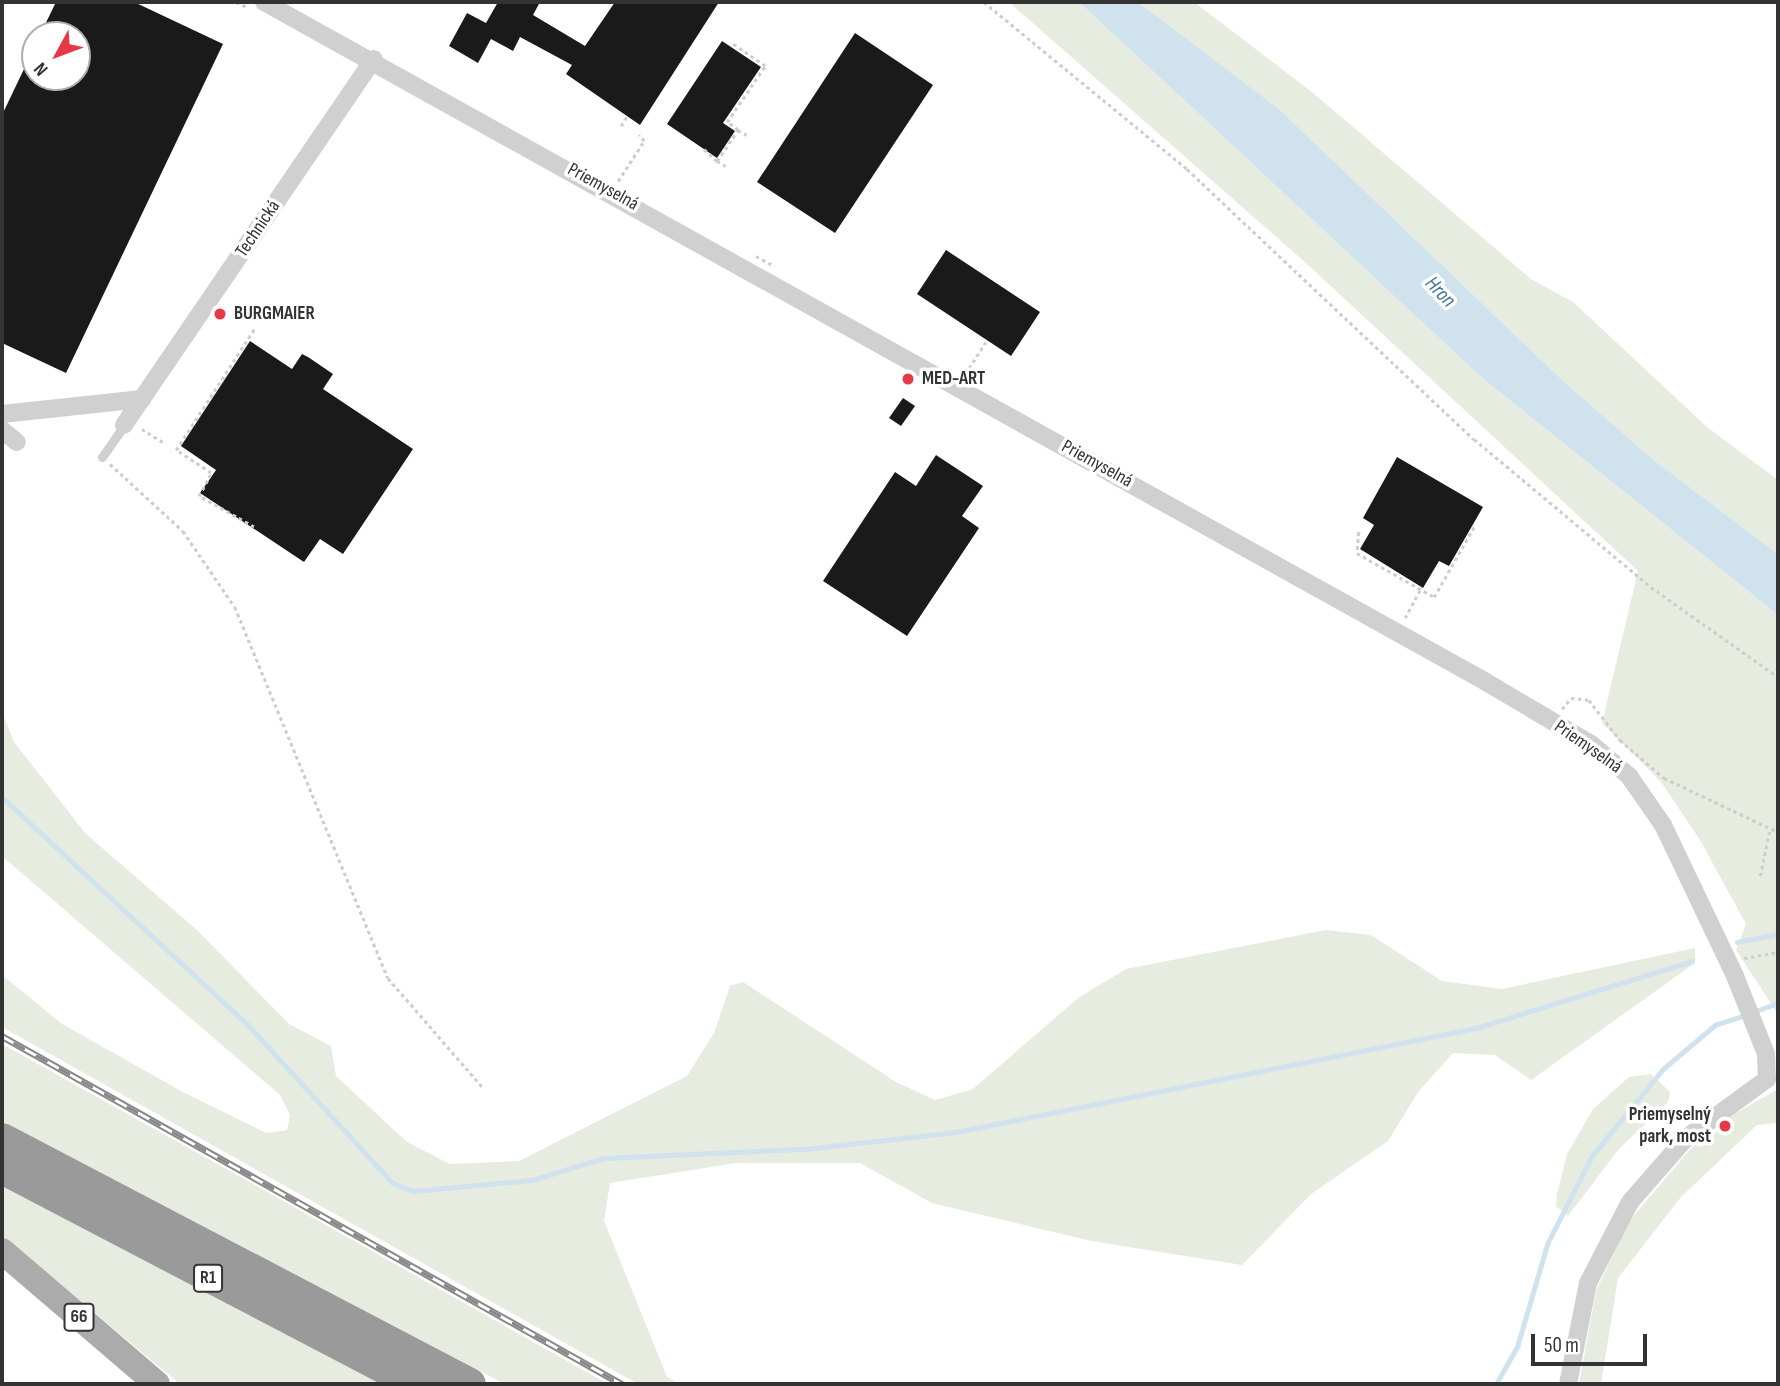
<!DOCTYPE html>
<meta charset="utf-8">
<style>
body{margin:0}
#map{position:relative;width:1780px;height:1386px;overflow:hidden;background:#fff;font-family:"Sofia Sans Condensed",sans-serif}
div>[style]{position:absolute}
.green>*{inset:0;background:#e6ecdf}
.water>*{inset:0;background:#cfe2ee}
.stream>*{height:4.5px;margin:-2.25px;padding:0 2.25px;transform-origin:2.25px;border-radius:2.25px;background:#cfe2ee}
.building>*{inset:0;background:#1a1a1a}
.path>*{height:2.5px;margin-top:-1.25px;transform-origin:0;background:repeating-linear-gradient(90deg,#cdcdcd 0 3.5px,transparent 0 7px)}
.lane>*{height:9px;margin:-4.5px;padding:0 4.5px;transform-origin:4.5px;border-radius:4.5px;background:#d0d0d0}
.street>*{height:18px;margin:-9px;padding:0 9px;transform-origin:9px;border-radius:9px;background:#d0d0d0}
.primary>*{height:26px;margin:-13px;padding:0 13px;transform-origin:13px;border-radius:13px;background:#ababab}
.highway>*{height:32px;margin:-16px;padding:0 16px;transform-origin:16px;border-radius:16px;background:#9a9a9a}
.rail>*{height:7px;margin-top:-3.5px;transform-origin:0;background:repeating-linear-gradient(90deg,#fff 0 13px,#888 0 26px);box-sizing:border-box;border-block:2px solid #888}
.dots>*{width:19px;height:19px;translate:-50% -50%;box-sizing:border-box;border:4px solid #fff;border-radius:50%}
span{translate:-50% -50%;white-space:nowrap;text-align:center;line-height:1.15;-webkit-text-stroke:7px #fff;paint-order:stroke}
.shield-label span{padding:2px 5px;background:#fff;border:2px solid;border-radius:5px;-webkit-text-stroke-width:0}
.shield-label{font-size:18px;color:#333;font-weight:700}
.street-label{font-size:19px;color:#333}
.poi-label{font-size:19px;color:#333;font-weight:700}
.left{translate:0 -50%;text-align:left}
.right{translate:-100% -50%;text-align:right}
.water-label{font-size:21px;color:#3f7597;font-style:italic}
.frame{position:absolute;inset:0;border:4px solid #333;pointer-events:none}
.north{position:absolute;left:21px;top:21px;width:70px;height:70px;box-sizing:border-box;background:#fff;border:2px solid #adadad;border-radius:50%;rotate:229deg;font-size:19px;font-weight:700;line-height:28px;text-align:center;color:#333}
.north::after{content:'';display:block;margin:auto;width:24px;height:32px;background:#e63946;clip-path:polygon(50% 0,100% 100%,50% 72%,0 100%)}
.scale{position:absolute;left:1531px;top:1334px;width:116px;height:32px;box-sizing:border-box;border:4px solid #333;border-top:0;padding-left:9px;font-size:21px;line-height:24px;white-space:nowrap;color:#333;-webkit-text-stroke:5px #fff;paint-order:stroke}
</style>
<div id="map">
<div class="green">
<div style="clip-path:polygon(1009px 2px,1079px 2px,1481px 377px,1778px 615px,1778px 1014px,1736px 950px,1746px 924px,1700px 840px,1661px 782px,1602px 723px,1638px 571px,1307px 264px)"></div>
<div style="clip-path:polygon(1138px 2px,1194px 2px,1312px 92px,1531px 279px,1573px 302px,1707px 427px,1778px 480px,1778px 554px,1651px 458px,1559px 377px,1279px 109px)"></div>
<div style="clip-path:polygon(2px 712px,14px 742px,86px 834px,197px 930px,289px 1024px,331px 1046px,336px 1076px,407px 1142px,450px 1164px,519px 1161px,687px 1076px,714px 1033px,730px 986px,743px 982px,896px 1082px,935px 1100px,973px 1089px,1078px 998px,1126px 969px,1326px 930px,1371px 935px,1442px 981px,1502px 989px,1695px 948px,1695px 963px,1531px 1080px,1495px 1055px,1453px 1053px,1418px 1092px,1388px 1141px,1311px 1194px,1242px 1265px,1091px 1241px,932px 1203px,860px 1163px,736px 1163px,610px 1183px,604px 1221px,667px 1377px,679px 1384px,638px 1384px,2px 1027px,2px 975px,62px 1024px,183px 1092px,266px 1133px,287px 1130px,290px 1115px,280px 1095px,2px 856px)"></div>
<div style="clip-path:polygon(2px 1044px,237px 1175px,608px 1384px,501px 1382px,2px 1121px)"></div>
<div style="clip-path:polygon(1651px 1074px,1670px 1092px,1668px 1102px,1618px 1150px,1568px 1216px,1556px 1206px,1557px 1194px,1567px 1154px,1593px 1109px,1629px 1077px)"></div>
<div style="clip-path:polygon(1778px 1089px,1778px 1123px,1757px 1125px,1681px 1197px,1618px 1278px,1601px 1384px,1579px 1384px,1596px 1291px,1629px 1221px,1694px 1145px,1702px 1147px,1731px 1116px)"></div>
<div style="clip-path:polygon(2px 1184px,387px 1384px,180px 1384px,2px 1236px)"></div>
</div>
<div class="water">
<div style="clip-path:polygon(1079px 2px,1138px 2px,1279px 109px,1559px 377px,1651px 458px,1778px 554px,1778px 615px,1481px 377px)"></div>
</div>
<div class="stream">
<div style="left:2px;top:797px;width:337px;rotate:42.8deg"></div>
<div style="left:249px;top:1026px;width:213px;rotate:47.5deg"></div>
<div style="left:393px;top:1183px;width:22px;rotate:22deg"></div>
<div style="left:413px;top:1191px;width:120px;rotate:-5.3deg"></div>
<div style="left:532px;top:1180px;width:75px;rotate:-17deg"></div>
<div style="left:604px;top:1158px;width:201px;rotate:-2.6deg"></div>
<div style="left:805px;top:1149px;width:152px;rotate:-6.4deg"></div>
<div style="left:956px;top:1132px;width:530px;rotate:-11.31deg"></div>
<div style="left:1476px;top:1028px;width:226px;rotate:-17.2deg"></div>
<div style="left:1737px;top:942px;width:42px;rotate:-11deg"></div>
<div style="left:1753px;top:1012px;width:27px;rotate:-20deg"></div>
<div style="left:1496px;top:1384px;width:43px;rotate:-60.4deg"></div>
<div style="left:1517px;top:1347px;width:109px;rotate:-73.6deg"></div>
<div style="left:1548px;top:1242px;width:97px;rotate:-62.9deg"></div>
<div style="left:1592px;top:1156px;width:112px;rotate:-50.8deg"></div>
<div style="left:1663px;top:1069px;width:68px;rotate:-40.2deg"></div>
<div style="left:1715px;top:1025px;width:32px;rotate:-18deg"></div>
</div>
<div class="building">
<div style="clip-path:polygon(56px 2px,134px 2px,223px 44px,66px 373px,2px 343px,2px 115px,35px 46px,35px 77px,77px 77px,77px 35px,40px 35px)"></div>
<div style="clip-path:polygon(498px 2px,540px 2px,533px 15px,585px 46px,615px 2px,719px 2px,640px 125px,566px 74px,572px 65px,520px 37px,513px 51px,491px 39px,478px 63px,449px 46px,467px 13px,486px 23px)"></div>
<div style="clip-path:polygon(855px 33px,933px 85px,835px 233px,757px 182px)"></div>
<div style="clip-path:polygon(722px 41px,761px 67px,723px 123px,735px 131px,717px 158px,667px 124px)"></div>
<div style="clip-path:polygon(946px 250px,1040px 312px,1011px 356px,917px 294px)"></div>
<div style="clip-path:polygon(250px 341px,292px 369px,302px 354px,308px 357px,333px 374px,323px 389px,413px 449px,343px 554px,320px 539px,304px 562px,200px 493px,216px 470px,181px 446px)"></div>
<div style="clip-path:polygon(903px 398px,915px 406px,901px 426px,889px 418px)"></div>
<div style="clip-path:polygon(936px 455px,983px 486px,962px 516px,979px 528px,907px 636px,823px 581px,895px 472px,916px 486px)"></div>
<div style="clip-path:polygon(1397px 457px,1483px 507px,1449px 566px,1439px 561px,1423px 588px,1360px 549px,1374px 525px,1363px 518px)"></div>
</div>
<div class="path">
<div style="left:236px;top:2px;width:14px;rotate:25deg"></div>
<div style="left:984px;top:2px;width:263px;rotate:39.4deg"></div>
<div style="left:1187px;top:169px;width:394px;rotate:43.3deg"></div>
<div style="left:1474px;top:439px;width:231px;rotate:39.9deg"></div>
<div style="left:1651px;top:587px;width:156px;rotate:35.3deg"></div>
<div style="left:621px;top:126px;width:12px;rotate:-59deg"></div>
<div style="left:738px;top:130px;width:10px;rotate:29deg"></div>
<div style="left:704px;top:149px;width:18px;rotate:43deg"></div>
<div style="left:717px;top:161px;width:37px;rotate:-56deg"></div>
<div style="left:738px;top:130px;width:14px;rotate:-144deg"></div>
<div style="left:727px;top:122px;width:68px;rotate:-55.8deg"></div>
<div style="left:765px;top:66px;width:42px;rotate:-145.6deg"></div>
<div style="left:717px;top:161px;width:10px;rotate:29deg"></div>
<div style="left:618px;top:181px;width:48px;rotate:-57deg"></div>
<div style="left:644px;top:141px;width:8px;rotate:-130deg"></div>
<div style="left:756px;top:256px;width:21px;rotate:28deg"></div>
<div style="left:965px;top:374px;width:38px;rotate:-57deg"></div>
<div style="left:142px;top:429px;width:25px;rotate:32deg"></div>
<div style="left:110px;top:464px;width:99px;rotate:42.5deg"></div>
<div style="left:183px;top:531px;width:92px;rotate:55.6deg"></div>
<div style="left:235px;top:607px;width:401px;rotate:67.6deg"></div>
<div style="left:388px;top:978px;width:147px;rotate:49.1deg"></div>
<div style="left:254px;top:527px;width:63px;rotate:-150.6deg"></div>
<div style="left:199px;top:496px;width:26px;rotate:-62deg"></div>
<div style="left:211px;top:473px;width:42px;rotate:-146.7deg"></div>
<div style="left:176px;top:450px;width:145px;rotate:-57.1deg"></div>
<div style="left:1359px;top:532px;width:21px;rotate:95deg"></div>
<div style="left:1357px;top:553px;width:89px;rotate:29.7deg"></div>
<div style="left:1434px;top:597px;width:81px;rotate:-60.3deg"></div>
<div style="left:1405px;top:618px;width:32px;rotate:-62deg"></div>
<div style="left:1562px;top:709px;width:14px;rotate:-51deg"></div>
<div style="left:1571px;top:698px;width:18px;rotate:6deg"></div>
<div style="left:1589px;top:700px;width:51px;rotate:52.2deg"></div>
<div style="left:1620px;top:740px;width:58px;rotate:40.8deg"></div>
<div style="left:1664px;top:778px;width:126px;rotate:25.3deg"></div>
<div style="left:1760px;top:876px;width:48px;rotate:-78deg"></div>
<div style="left:1744px;top:958px;width:35px;rotate:-10deg"></div>
</div>
<div class="lane">
<div style="left:102px;top:457px;width:39px;rotate:-55deg"></div>
</div>
<div class="street">
<div style="left:264px;top:2px;width:1398px;rotate:29.09deg"></div>
<div style="left:1486px;top:682px;width:122px;rotate:30.6deg"></div>
<div style="left:1591px;top:744px;width:50px;rotate:40.1deg"></div>
<div style="left:1629px;top:776px;width:60px;rotate:55.2deg"></div>
<div style="left:1663px;top:825px;width:167px;rotate:64.5deg"></div>
<div style="left:1735px;top:976px;width:84px;rotate:68.3deg"></div>
<div style="left:1766px;top:1054px;width:25px;rotate:88deg"></div>
<div style="left:1767px;top:1079px;width:100px;rotate:143.9deg"></div>
<div style="left:1686px;top:1138px;width:85px;rotate:131.2deg"></div>
<div style="left:1630px;top:1202px;width:91px;rotate:117.4deg"></div>
<div style="left:1588px;top:1283px;width:103px;rotate:101.2deg"></div>
<div style="left:2px;top:414px;width:141px;rotate:-6.1deg"></div>
<div style="left:124px;top:425px;width:443px;rotate:-55.7deg"></div>
<div style="left:2px;top:430px;width:19px;rotate:39deg"></div>
</div>
<div class="primary">
<div style="left:2px;top:1251px;width:204px;rotate:40.6deg"></div>
</div>
<div class="highway">
<div style="left:2px;top:1139px;width:528px;rotate:27.63deg"></div>
<div style="left:2px;top:1168px;width:467px;rotate:27.6deg"></div>
</div>
<div class="rail">
<div style="left:2px;top:1036px;width:711px;rotate:29.31deg"></div>
</div>
<div class="dots">
<div style="left:220px;top:314px;background:#e63946"></div>
<div style="left:908px;top:379px;background:#e63946"></div>
<div style="left:1725px;top:1126px;background:#e63946"></div>
</div>
<div class="shield-label">
<span style="left:208px;top:1278px">R1</span>
<span style="left:79px;top:1317px">66</span>
</div>
<div class="street-label">
<span style="left:603px;top:187px;rotate:29deg">Priemyselná</span>
<span style="left:258px;top:229px;rotate:-56deg">Technická</span>
<span style="left:1097px;top:464px;rotate:29deg">Priemyselná</span>
<span style="left:1588px;top:747px;rotate:35deg">Priemyselná</span>
</div>
<div class="poi-label">
<span class="left" style="left:234px;top:314px">BURGMAIER</span>
<span class="left" style="left:922px;top:379px">MED-ART</span>
<span class="right" style="left:1711px;top:1126px">Priemyselný<br>park, most</span>
</div>
<div class="water-label">
<span style="left:1440px;top:292px;rotate:46deg">Hron</span>
</div>
<div class="frame"></div>
<div class="north">N</div>
<div class="scale">50 m</div>
</div>
